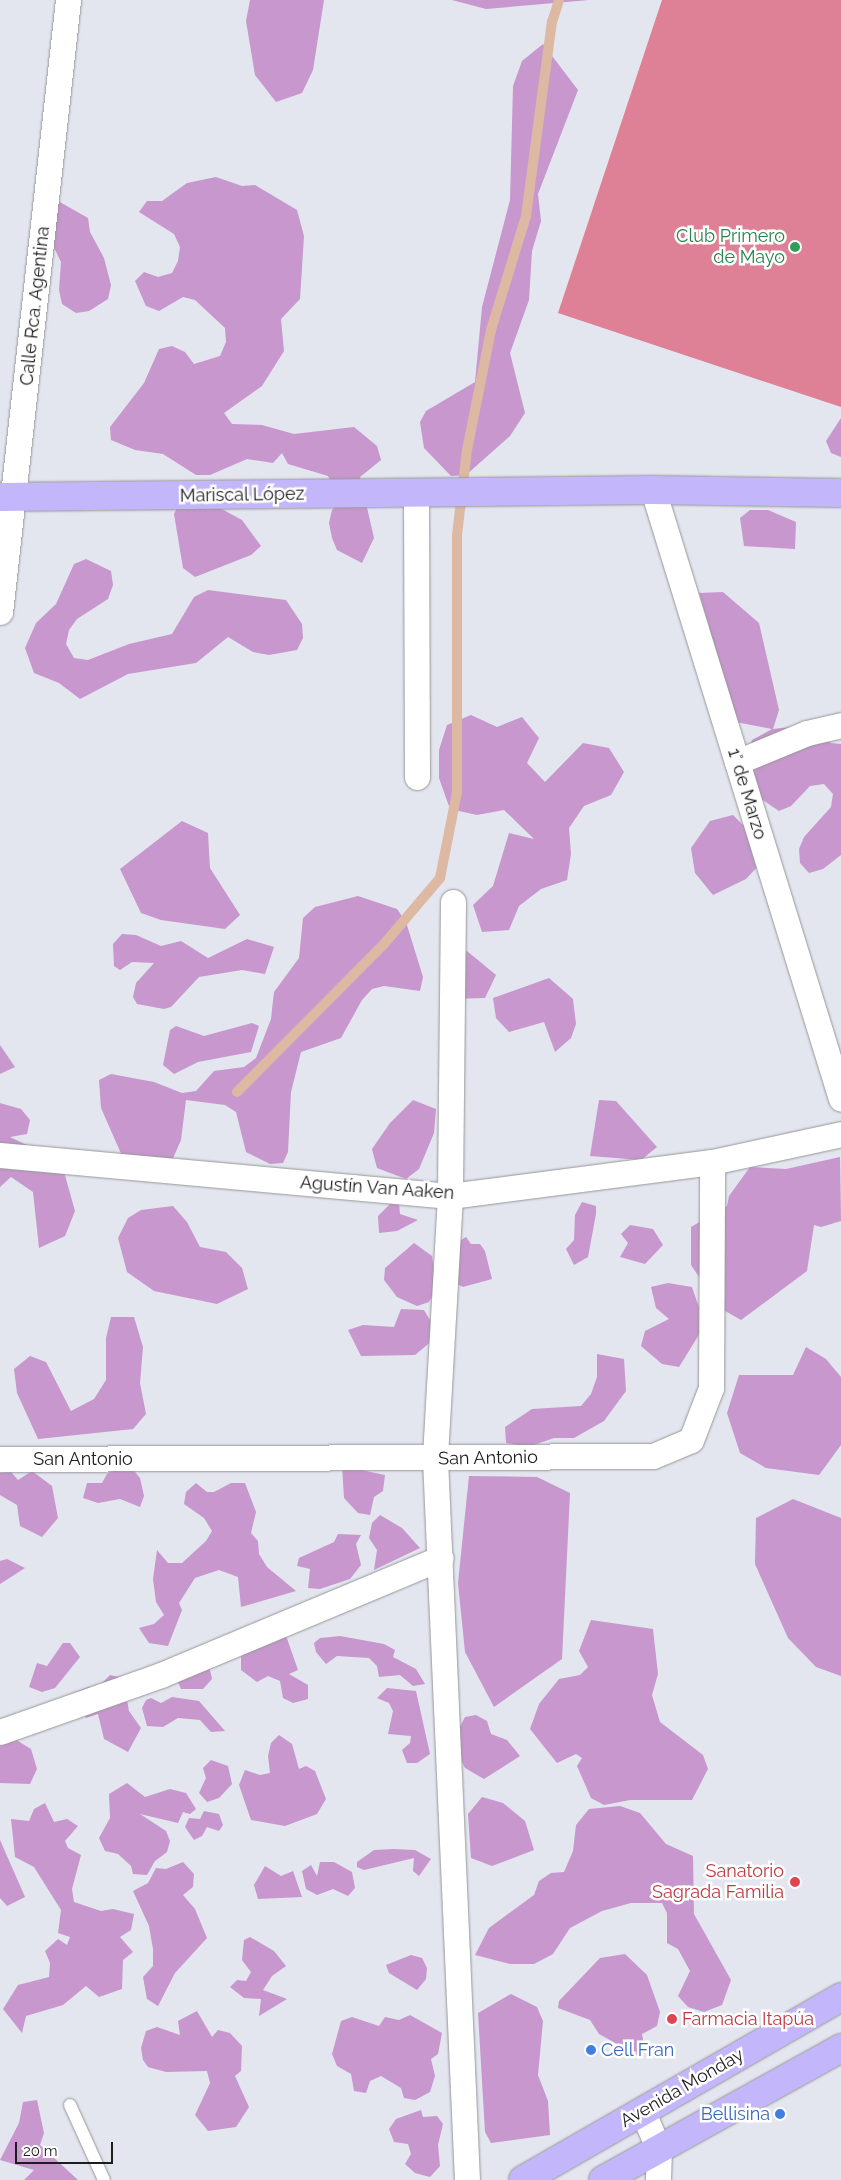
<!DOCTYPE html>
<meta charset="utf-8">
<style>
body{margin:0}
#map{position:relative;width:841px;height:2180px;overflow:hidden;background:#e3e5ef;font-family:Raleway,sans-serif}
div>[style]{position:absolute}
.forest>*{inset:0;background:#c797ce}
.pitch>*{inset:0;background:#de8096}
.stream>*{height:10px;margin:-5px;padding:0 5px;transform-origin:5px;border-radius:5px;background:#ddb9a3}
.roads{filter:drop-shadow(0 0 1px #979797) drop-shadow(0 0 1px #979797)}
.lane>*{height:12px;margin:-6px;padding:0 6px;transform-origin:6px;border-radius:6px;background:#fff}
.street>*{height:25px;margin:-12.5px;padding:0 12.5px;transform-origin:12.5px;border-radius:12.5px;background:#fff}
.secondary>*{height:28px;margin:-14px;padding:0 14px;transform-origin:14px;border-radius:14px;background:#c4b6fa}
.dots>*{width:14px;height:14px;translate:-50% -50%;box-sizing:border-box;border:2px solid #fff;border-radius:50%}
span{translate:-50% -50%;white-space:nowrap;text-align:center;line-height:1.15;-webkit-text-stroke:5px #fff;paint-order:stroke}
.leisure-label{font-size:18px;color:#27864d}
.right{translate:-100% -50%;text-align:right}
.street-label{font-size:18px;color:#1d1d1d}
.health-label{font-size:18px;color:#be3a42}
.left{translate:0 -50%;text-align:left}
.shop-label{font-size:18px;color:#366cbe}
.scale{position:absolute;left:15px;top:2142px;width:98px;height:22px;box-sizing:border-box;border:2px solid #1d1d1d;border-top:0;padding-left:6px;font-size:15px;line-height:18px;white-space:nowrap;color:#1d1d1d;-webkit-text-stroke:4px #fff;paint-order:stroke}
</style>
<div id="map">
<div class="forest">
<div style="clip-path:polygon(250px 0,324px 0,313px 70px,302px 93px,276px 102px,255px 75px,246px 21px)"></div>
<div style="clip-path:polygon(452px 0,589px 0,486px 9px)"></div>
<div style="clip-path:polygon(543px 44px,578px 90px,538px 194px,541px 221px,532px 251px,529px 300px,510px 353px,525px 413px,510px 436px,466px 475px,451px 476px,424px 448px,420px 422px,426px 411px,475px 382px,482px 307px,510px 200px,513px 86px,522px 61px)"></div>
<div style="clip-path:polygon(216px 177px,242px 186px,255px 185px,297px 210px,304px 236px,300px 299px,281px 319px,284px 351px,262px 386px,224px 413px,232px 424px,262px 425px,294px 434px,354px 427px,377px 446px,381px 460px,360px 477px,374px 538px,362px 563px,337px 550px,332px 538px,329px 523px,332px 510px,341px 500px,328px 476px,288px 464px,282px 453px,273px 463px,247px 459px,210px 475px,196px 475px,163px 454px,135px 450px,111px 440px,110px 427px,144px 383px,159px 349px,172px 346px,185px 352px,194px 364px,220px 356px,226px 342px,225px 328px,195px 300px,183px 297px,159px 311px,146px 306px,135px 281px,144px 272px,158px 277px,172px 273px,178px 261px,180px 247px,174px 234px,139px 212px,147px 201px,162px 201px,187px 183px)"></div>
<div style="clip-path:polygon(51px 197px,88px 218px,90px 232px,104px 258px,111px 285px,108px 299px,89px 311px,76px 313px,62px 304px,59px 290px,61px 262px,42px 223px)"></div>
<div style="clip-path:polygon(841px 418px,841px 457px,831px 453px,826px 441px)"></div>
<div style="clip-path:polygon(205px 500px,242px 520px,261px 546px,251px 555px,195px 577px,183px 568px,174px 514px,180px 502px)"></div>
<div style="clip-path:polygon(750px 510px,768px 510px,796px 522px,795px 549px,744px 546px,740px 518px)"></div>
<div style="clip-path:polygon(86px 559px,111px 571px,113px 585px,108px 599px,77px 619px,69px 630px,66px 644px,74px 658px,88px 660px,129px 644px,172px 634px,194px 597px,208px 590px,286px 600px,302px 624px,303px 638px,297px 650px,269px 655px,253px 652px,228px 637px,196px 663px,128px 674px,80px 699px,59px 683px,34px 673px,25px 648px,36px 623px,56px 604px,74px 564px)"></div>
<div style="clip-path:polygon(723px 592px,759px 623px,779px 710px,773px 729px,807px 725px,831px 743px,841px 744px,841px 855px,823px 869px,809px 873px,800px 863px,799px 849px,804px 837px,831px 807px,833px 794px,824px 784px,810px 786px,791px 806px,779px 811px,757px 796px,748px 755px,752px 740px,772px 729px,736px 722px,710px 653px,709px 627px,699px 593px)"></div>
<div style="clip-path:polygon(471px 715px,497px 727px,522px 717px,539px 738px,527px 763px,545px 782px,583px 743px,609px 748px,624px 772px,611px 795px,584px 806px,569px 828px,571px 854px,567px 880px,541px 889px,519px 906px,509px 930px,482px 932px,473px 905px,493px 886px,509px 833px,534px 839px,504px 810px,477px 815px,450px 809px,439px 778px,439px 750px,447px 725px)"></div>
<div style="clip-path:polygon(733px 815px,762px 844px,762px 862px,746px 879px,713px 895px,695px 873px,691px 848px,710px 821px)"></div>
<div style="clip-path:polygon(182px 821px,208px 833px,210px 868px,240px 915px,225px 929px,161px 920px,141px 913px,120px 869px)"></div>
<div style="clip-path:polygon(358px 896px,397px 909px,406px 922px,423px 977px,420px 991px,384px 986px,372px 989px,362px 1000px,341px 1038px,301px 1052px,291px 1092px,288px 1152px,283px 1163px,270px 1164px,246px 1152px,236px 1112px,225px 1105px,186px 1100px,181px 1140px,170px 1165px,123px 1158px,101px 1108px,99px 1080px,111px 1074px,154px 1082px,182px 1093px,196px 1091px,214px 1071px,244px 1067px,256px 1058px,271px 1019px,274px 992px,299px 958px,303px 918px,315px 907px)"></div>
<div style="clip-path:polygon(122px 934px,136px 935px,161px 946px,181px 941px,208px 958px,247px 939px,274px 947px,265px 974px,242px 970px,199px 977px,171px 1007px,164px 1009px,137px 1004px,133px 997px,136px 983px,154px 963px,132px 962px,120px 970px,114px 966px,113px 944px)"></div>
<div style="clip-path:polygon(467px 951px,496px 975px,485px 998px,451px 999px,444px 961px)"></div>
<div style="clip-path:polygon(549px 978px,573px 999px,576px 1024px,571px 1038px,555px 1052px,544px 1022px,509px 1032px,496px 1018px,493px 998px)"></div>
<div style="clip-path:polygon(252px 1023px,259px 1026px,251px 1052px,198px 1062px,174px 1074px,163px 1065px,170px 1030px,176px 1026px,204px 1036px)"></div>
<div style="clip-path:polygon(0 1045px,15px 1067px,0 1074px)"></div>
<div style="clip-path:polygon(413px 1100px,436px 1109px,434px 1133px,419px 1169px,406px 1179px,377px 1168px,372px 1149px,390px 1123px)"></div>
<div style="clip-path:polygon(599px 1100px,616px 1101px,657px 1147px,641px 1160px,590px 1156px)"></div>
<div style="clip-path:polygon(0 1103px,21px 1109px,30px 1120px,27px 1134px,10px 1137px,61px 1161px,75px 1211px,65px 1236px,39px 1248px,33px 1192px,11px 1177px,0 1187px)"></div>
<div style="clip-path:polygon(840px 1157px,841px 1221px,821px 1227px,814px 1225px,807px 1271px,741px 1320px,720px 1308px,691px 1265px,691px 1227px,727px 1206px,729px 1196px,750px 1167px,786px 1169px)"></div>
<div style="clip-path:polygon(392px 1202px,399px 1203px,400px 1214px,418px 1220px,397px 1231px,379px 1233px,378px 1216px)"></div>
<div style="clip-path:polygon(582px 1202px,596px 1206px,596px 1214px,588px 1257px,574px 1265px,566px 1249px,574px 1240px,575px 1215px)"></div>
<div style="clip-path:polygon(173px 1206px,187px 1222px,200px 1247px,226px 1252px,242px 1268px,248px 1289px,217px 1304px,154px 1291px,127px 1272px,118px 1238px,128px 1218px,141px 1210px)"></div>
<div style="clip-path:polygon(630px 1225px,653px 1229px,663px 1245px,645px 1264px,620px 1257px,628px 1243px,621px 1234px)"></div>
<div style="clip-path:polygon(466px 1237px,471px 1244px,480px 1244px,485px 1251px,492px 1279px,463px 1287px,451px 1281px,453px 1245px)"></div>
<div style="clip-path:polygon(414px 1243px,432px 1256px,437px 1288px,429px 1302px,417px 1306px,397px 1297px,384px 1280px,385px 1268px)"></div>
<div style="clip-path:polygon(668px 1283px,692px 1287px,705px 1325px,679px 1367px,662px 1364px,641px 1346px,645px 1331px,669px 1319px,656px 1308px,651px 1287px)"></div>
<div style="clip-path:polygon(401px 1309px,424px 1310px,439px 1335px,415px 1355px,361px 1356px,348px 1330px,363px 1325px,394px 1327px)"></div>
<div style="clip-path:polygon(111px 1317px,134px 1317px,143px 1347px,140px 1383px,146px 1414px,133px 1429px,38px 1439px,17px 1393px,14px 1369px,30px 1356px,46px 1362px,71px 1411px,94px 1399px,106px 1380px,106px 1338px)"></div>
<div style="clip-path:polygon(806px 1347px,826px 1359px,841px 1377px,841px 1445px,819px 1475px,766px 1468px,740px 1453px,727px 1413px,739px 1375px,793px 1375px)"></div>
<div style="clip-path:polygon(597px 1354px,624px 1359px,626px 1391px,604px 1421px,574px 1438px,554px 1438px,528px 1447px,506px 1443px,505px 1427px,532px 1409px,581px 1406px,591px 1394px,597px 1377px)"></div>
<div style="clip-path:polygon(119px 1466px,131px 1467px,140px 1478px,144px 1496px,140px 1507px,120px 1499px,98px 1503px,83px 1498px,87px 1483px,102px 1483px,107px 1474px)"></div>
<div style="clip-path:polygon(342px 1466px,385px 1475px,383px 1491px,374px 1497px,370px 1515px,358px 1513px,344px 1498px)"></div>
<div style="clip-path:polygon(32px 1471px,52px 1486px,58px 1518px,42px 1537px,20px 1526px,17px 1505px,0 1495px,0 1473px,11px 1472px,18px 1480px)"></div>
<div style="clip-path:polygon(469px 1476px,537px 1477px,570px 1493px,562px 1659px,494px 1707px,465px 1652px,458px 1583px)"></div>
<div style="clip-path:polygon(196px 1483px,207px 1492px,214px 1492px,231px 1483px,245px 1483px,256px 1512px,251px 1533px,258px 1541px,259px 1554px,267px 1567px,296px 1591px,241px 1607px,238px 1577px,219px 1570px,195px 1578px,179px 1603px,182px 1610px,168px 1646px,149px 1643px,139px 1628px,154px 1624px,164px 1615px,156px 1602px,153px 1579px,157px 1550px,168px 1563px,182px 1563px,206px 1541px,212px 1531px,204px 1518px,184px 1504px,186px 1492px)"></div>
<div style="clip-path:polygon(793px 1499px,841px 1518px,841px 1676px,816px 1667px,788px 1638px,755px 1564px,756px 1518px)"></div>
<div style="clip-path:polygon(380px 1515px,402px 1528px,420px 1548px,374px 1570px,377px 1550px,369px 1538px,372px 1523px)"></div>
<div style="clip-path:polygon(338px 1534px,361px 1535px,356px 1544px,361px 1565px,350px 1579px,320px 1589px,308px 1588px,310px 1569px,297px 1566px,299px 1558px,334px 1542px)"></div>
<div style="clip-path:polygon(7px 1559px,25px 1568px,0 1584px,0 1561px)"></div>
<div style="clip-path:polygon(591px 1620px,653px 1629px,658px 1674px,652px 1695px,660px 1722px,703px 1755px,708px 1769px,692px 1800px,630px 1800px,604px 1805px,591px 1798px,577px 1766px,582px 1758px,576px 1754px,557px 1763px,530px 1729px,539px 1704px,559px 1679px,580px 1675px,588px 1667px,579px 1651px)"></div>
<div style="clip-path:polygon(283px 1627px,298px 1670px,289px 1674px,308px 1685px,308px 1699px,293px 1703px,283px 1698px,280px 1681px,268px 1676px,257px 1682px,241px 1670px,241px 1646px)"></div>
<div style="clip-path:polygon(340px 1636px,384px 1644px,395px 1650px,393px 1657px,416px 1669px,425px 1684px,413px 1686px,400px 1675px,379px 1677px,377px 1666px,369px 1658px,337px 1656px,326px 1664px,316px 1652px,314px 1643px,320px 1638px)"></div>
<div style="clip-path:polygon(63px 1643px,70px 1643px,80px 1657px,55px 1688px,42px 1692px,29px 1687px,37px 1663px,47px 1666px)"></div>
<div style="clip-path:polygon(209px 1666px,212px 1679px,203px 1689px,181px 1689px,177px 1680px)"></div>
<div style="clip-path:polygon(110px 1675px,123px 1678px,129px 1711px,141px 1728px,128px 1752px,104px 1739px,98px 1714px,86px 1718px,71px 1694px,88px 1687px,96px 1689px)"></div>
<div style="clip-path:polygon(387px 1688px,416px 1691px,430px 1754px,417px 1763px,407px 1763px,402px 1750px,410px 1743px,411px 1736px,388px 1734px,393px 1711px,389px 1703px,377px 1698px)"></div>
<div style="clip-path:polygon(172px 1697px,199px 1701px,225px 1731px,211px 1732px,200px 1720px,178px 1718px,163px 1727px,147px 1726px,142px 1708px,146px 1700px,151px 1698px,161px 1703px)"></div>
<div style="clip-path:polygon(476px 1715px,487px 1721px,491px 1734px,507px 1740px,520px 1756px,484px 1779px,465px 1768px,458px 1754px,458px 1730px,465px 1717px)"></div>
<div style="clip-path:polygon(0 1730px,31px 1749px,37px 1769px,30px 1784px,0 1783px)"></div>
<div style="clip-path:polygon(279px 1735px,292px 1744px,299px 1769px,306px 1766px,315px 1771px,326px 1799px,317px 1814px,285px 1826px,251px 1820px,239px 1785px,245px 1770px,260px 1775px,270px 1773px,268px 1756px,271px 1743px)"></div>
<div style="clip-path:polygon(211px 1760px,228px 1766px,232px 1784px,219px 1798px,207px 1802px,199px 1793px,206px 1778px,203px 1768px)"></div>
<div style="clip-path:polygon(127px 1783px,145px 1797px,170px 1789px,186px 1793px,196px 1809px,190px 1814px,183px 1812px,178px 1823px,140px 1814px,166px 1831px,170px 1841px,167px 1852px,155px 1861px,147px 1875px,133px 1874px,131px 1866px,118px 1854px,105px 1851px,99px 1838px,110px 1818px,109px 1794px)"></div>
<div style="clip-path:polygon(482px 1797px,503px 1803px,525px 1821px,534px 1850px,492px 1866px,471px 1858px,468px 1814px)"></div>
<div style="clip-path:polygon(45px 1803px,54px 1822px,67px 1819px,78px 1826px,65px 1841px,68px 1848px,81px 1855px,72px 1889px,74px 1902px,101px 1911px,113px 1909px,134px 1914px,131px 1930px,120px 1937px,133px 1952px,123px 1960px,122px 1989px,99px 1997px,86px 1986px,63px 2005px,26px 2016px,22px 2033px,3px 2009px,18px 1985px,49px 1977px,50px 1963px,45px 1951px,58px 1939px,67px 1945px,70px 1937px,58px 1933px,61px 1910px,34px 1867px,15px 1857px,11px 1819px,29px 1821px,34px 1809px)"></div>
<div style="clip-path:polygon(620px 1806px,640px 1813px,666px 1844px,693px 1856px,694px 1914px,731px 1980px,722px 2005px,704px 2012px,688px 2007px,678px 1996px,690px 1971px,678px 1949px,667px 1943px,667px 1913px,662px 1903px,631px 1903px,602px 1911px,570px 1928px,553px 1954px,534px 1964px,510px 1964px,475px 1955px,489px 1928px,534px 1895px,539px 1881px,551px 1873px,564px 1872px,573px 1851px,576px 1825px,589px 1809px)"></div>
<div style="clip-path:polygon(204px 1811px,219px 1814px,223px 1825px,219px 1831px,207px 1827px,202px 1836px,194px 1840px,185px 1827px,189px 1818px,200px 1819px)"></div>
<div style="clip-path:polygon(0 1840px,25px 1897px,7px 1906px,0 1898px)"></div>
<div style="clip-path:polygon(394px 1849px,415px 1850px,431px 1859px,419px 1876px,413px 1871px,414px 1858px,364px 1870px,357px 1867px,357px 1862px,374px 1850px)"></div>
<div style="clip-path:polygon(183px 1862px,194px 1874px,193px 1887px,183px 1895px,195px 1909px,207px 1938px,175px 1973px,158px 2006px,147px 1999px,143px 1977px,153px 1966px,153px 1949px,149px 1926px,133px 1891px,148px 1883px,156px 1868px,166px 1869px)"></div>
<div style="clip-path:polygon(320px 1862px,334px 1862px,352px 1872px,355px 1888px,348px 1896px,333px 1889px,317px 1895px,306px 1889px,302px 1871px,311px 1865px,317px 1876px)"></div>
<div style="clip-path:polygon(265px 1866px,281px 1876px,293px 1871px,302px 1897px,258px 1899px,254px 1885px)"></div>
<div style="clip-path:polygon(250px 1937px,274px 1951px,286px 1966px,272px 1976px,263px 1990px,287px 1999px,259px 2016px,261px 1999px,244px 1998px,230px 1987px,237px 1980px,246px 1981px,251px 1972px,242px 1960px,244px 1940px)"></div>
<div style="clip-path:polygon(625px 1954px,647px 1975px,660px 2012px,657px 2026px,642px 2034px,644px 2045px,637px 2055px,599px 2034px,590px 2020px,558px 2008px,559px 2001px,600px 1958px)"></div>
<div style="clip-path:polygon(411px 1955px,422px 1958px,427px 1968px,426px 1979px,417px 1990px,389px 1973px,386px 1965px)"></div>
<div style="clip-path:polygon(511px 1994px,537px 2007px,543px 2021px,538px 2075px,548px 2101px,550px 2135px,491px 2143px,485px 2132px,478px 2013px)"></div>
<div style="clip-path:polygon(197px 2011px,212px 2037px,218px 2030px,230px 2033px,242px 2046px,241px 2071px,235px 2076px,249px 2107px,236px 2127px,208px 2131px,195px 2115px,210px 2083px,207px 2071px,166px 2072px,148px 2067px,143px 2060px,141px 2048px,146px 2031px,157px 2027px,180px 2035px,178px 2021px)"></div>
<div style="clip-path:polygon(410px 2015px,442px 2033px,438px 2054px,431px 2059px,435px 2076px,430px 2092px,415px 2100px,404px 2098px,401px 2088px,381px 2076px,370px 2081px,366px 2093px,354px 2091px,351px 2074px,337px 2066px,332px 2054px,341px 2021px,352px 2017px,379px 2026px,385px 2017px,399px 2020px)"></div>
<div style="clip-path:polygon(37px 2100px,44px 2133px,40px 2145px,78px 2180px,24px 2180px,34px 2170px,0 2160px,19px 2123px,23px 2102px)"></div>
<div style="clip-path:polygon(421px 2110px,423px 2117px,437px 2116px,443px 2124px,438px 2145px,440px 2166px,430px 2177px,415px 2173px,405px 2164px,411px 2154px,408px 2144px,394px 2142px,389px 2129px,396px 2119px)"></div>
</div>
<div class="pitch">
<div style="clip-path:polygon(662px 0,841px 0,841px 407px,558px 313px)"></div>
</div>
<div class="stream">
<div style="left:237px;top:1092px;width:209px;rotate:-45.2deg"></div>
<div style="left:384px;top:944px;width:87px;rotate:-49.7deg"></div>
<div style="left:440px;top:878px;width:88px;rotate:-78.8deg"></div>
<div style="left:457px;top:792px;width:257px;rotate:-90deg"></div>
<div style="left:457px;top:535px;width:86px;rotate:-83.3deg"></div>
<div style="left:467px;top:450px;width:122px;rotate:-78.7deg"></div>
<div style="left:491px;top:330px;width:119px;rotate:-72.9deg"></div>
<div style="left:526px;top:216px;width:196px;rotate:-82.4deg"></div>
<div style="left:552px;top:22px;width:23px;rotate:-72deg"></div>
</div>
<div class="roads">
<div class="lane">
<div style="left:70px;top:2105px;width:82px;rotate:65.6deg"></div>
</div>
<div class="street">
<div style="left:653px;top:490px;width:637px;rotate:72.84deg"></div>
<div style="left:416px;top:493px;width:284px;rotate:89.8deg"></div>
<div style="left:0;top:612px;width:616px;rotate:-83.66deg"></div>
<div style="left:737px;top:762px;width:76px;rotate:-22.5deg"></div>
<div style="left:807px;top:733px;width:35px;rotate:-13deg"></div>
<div style="left:453px;top:902px;width:294px;rotate:90.6deg"></div>
<div style="left:450px;top:1196px;width:263px;rotate:93.3deg"></div>
<div style="left:435px;top:1459px;width:722px;rotate:87.46deg"></div>
<div style="left:0;top:1155px;width:452px;rotate:5.2deg"></div>
<div style="left:450px;top:1196px;width:264px;rotate:-7.4deg"></div>
<div style="left:712px;top:1162px;width:132px;rotate:-12.2deg"></div>
<div style="left:0;top:1459px;width:653px;rotate:-0.26deg"></div>
<div style="left:653px;top:1456px;width:41px;rotate:-22.8deg"></div>
<div style="left:691px;top:1440px;width:56px;rotate:-69deg"></div>
<div style="left:711px;top:1388px;width:226px;rotate:-89.7deg"></div>
<div style="left:0;top:1732px;width:171px;rotate:-19.5deg"></div>
<div style="left:161px;top:1675px;width:303px;rotate:-22.7deg"></div>
<div style="left:642px;top:2110px;width:43px;rotate:67deg"></div>
<div style="left:659px;top:2150px;width:30px;rotate:92deg"></div>
</div>
<div class="secondary">
<div style="left:0;top:497px;width:653px;rotate:-0.61deg"></div>
<div style="left:653px;top:490px;width:188px;rotate:0.9deg"></div>
<div style="left:523px;top:2180px;width:367px;rotate:-29.9deg"></div>
<div style="left:603px;top:2180px;width:272px;rotate:-29deg"></div>
</div>
</div>
<div class="dots">
<div style="left:795px;top:247px;background:#2e9e5b"></div>
<div style="left:795px;top:1882px;background:#e0444e"></div>
<div style="left:672px;top:2019px;background:#e0444e"></div>
<div style="left:591px;top:2050px;background:#3f7fe0"></div>
<div style="left:780px;top:2114px;background:#3f7fe0"></div>
</div>
<div class="leisure-label">
<span class="right" style="left:785px;top:247px">Club Primero<br>de Mayo</span>
</div>
<div class="street-label">
<span style="left:35px;top:306px;rotate:-84deg">Calle Rca. Agentina</span>
<span style="left:242px;top:495px;rotate:-1deg">Mariscal López</span>
<span style="left:747px;top:794px;rotate:73deg">1° de Marzo</span>
<span style="left:377px;top:1188px;rotate:4deg">Agustín Van Aaken</span>
<span style="left:488px;top:1458px;rotate:-1deg">San Antonio</span>
<span style="left:83px;top:1459px">San Antonio</span>
<span style="left:682px;top:2088px;rotate:-30deg">Avenida Monday</span>
</div>
<div class="health-label">
<span class="right" style="left:784px;top:1882px">Sanatorio<br>Sagrada Familia</span>
<span class="left" style="left:682px;top:2019px">Farmacia Itapúa</span>
</div>
<div class="shop-label">
<span class="left" style="left:601px;top:2050px">Cell Fran</span>
<span class="right" style="left:770px;top:2114px">Bellisina</span>
</div>
<div class="scale">20 m</div>
</div>
